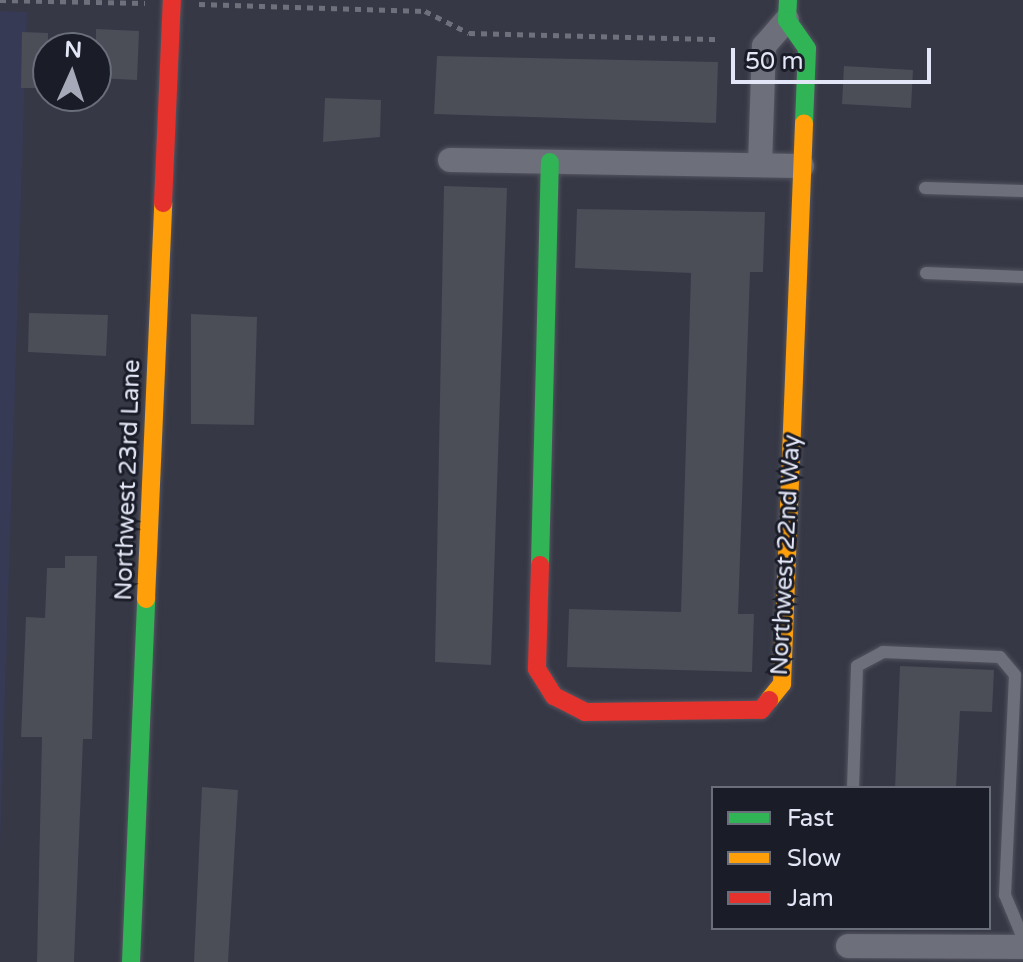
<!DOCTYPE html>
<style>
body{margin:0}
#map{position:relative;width:1023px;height:962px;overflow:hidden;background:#363845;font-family:"Varela Round",sans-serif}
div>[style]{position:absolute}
.built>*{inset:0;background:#363a55}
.building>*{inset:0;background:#4b4d57}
.path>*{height:5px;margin-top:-2.5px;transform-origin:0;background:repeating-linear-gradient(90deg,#6e707b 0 6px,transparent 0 12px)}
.roads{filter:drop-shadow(0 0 2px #535460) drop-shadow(0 0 2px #535460)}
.lane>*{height:12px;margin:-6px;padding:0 6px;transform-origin:6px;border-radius:6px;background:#6d6f7a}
.street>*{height:24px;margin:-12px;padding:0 12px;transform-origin:12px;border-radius:12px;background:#6d6f7a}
.fast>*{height:18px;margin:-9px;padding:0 9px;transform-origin:9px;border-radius:9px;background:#30b455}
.slow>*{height:18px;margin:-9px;padding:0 9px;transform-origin:9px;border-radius:9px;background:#ff9f0a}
.jam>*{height:18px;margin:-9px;padding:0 9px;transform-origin:9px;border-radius:9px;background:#e5322d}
span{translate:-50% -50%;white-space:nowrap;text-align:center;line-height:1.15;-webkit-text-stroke:6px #1a1c27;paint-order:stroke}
.street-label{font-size:24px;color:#e3e6f6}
.legend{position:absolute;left:711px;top:786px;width:280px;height:144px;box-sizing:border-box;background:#1a1c27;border:2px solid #6a6d7a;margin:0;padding:10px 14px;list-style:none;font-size:24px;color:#e3e6f6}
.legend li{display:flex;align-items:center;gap:16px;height:40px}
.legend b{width:40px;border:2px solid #6a6d7a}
.north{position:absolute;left:32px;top:32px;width:80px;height:80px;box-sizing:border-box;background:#1a1c27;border:2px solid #6a6d7a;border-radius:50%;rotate:3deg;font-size:22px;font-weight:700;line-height:32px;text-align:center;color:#e3e6f6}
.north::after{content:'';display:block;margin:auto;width:28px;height:36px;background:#a6a9b8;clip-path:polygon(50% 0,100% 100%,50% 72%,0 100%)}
.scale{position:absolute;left:731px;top:48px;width:200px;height:36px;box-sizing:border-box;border:4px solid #e3e6f6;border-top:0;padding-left:10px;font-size:24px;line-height:28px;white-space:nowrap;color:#e3e6f6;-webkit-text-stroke:6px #1a1c27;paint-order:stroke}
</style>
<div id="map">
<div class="built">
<div style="clip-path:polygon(0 11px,27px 12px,0 849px)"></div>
</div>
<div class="building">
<div style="clip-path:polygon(96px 29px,139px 31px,137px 80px,96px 78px)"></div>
<div style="clip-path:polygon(22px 32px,48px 33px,48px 88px,21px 88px)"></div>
<div style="clip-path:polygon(437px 56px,718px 62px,716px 123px,434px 114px)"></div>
<div style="clip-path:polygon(844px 66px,913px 70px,911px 108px,842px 104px)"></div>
<div style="clip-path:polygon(325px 98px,381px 100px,380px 137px,323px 142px)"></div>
<div style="clip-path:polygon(444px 186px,507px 188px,491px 665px,435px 662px)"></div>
<div style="clip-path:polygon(577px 209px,765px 212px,763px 272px,750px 272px,738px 614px,754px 614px,752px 672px,567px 667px,569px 609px,681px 612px,691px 273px,575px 268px)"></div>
<div style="clip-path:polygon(29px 313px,108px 315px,106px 356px,28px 352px)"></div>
<div style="clip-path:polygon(191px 314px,257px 317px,254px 425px,191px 424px)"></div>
<div style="clip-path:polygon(65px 556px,97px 556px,92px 739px,83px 739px,74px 962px,37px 962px,42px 737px,21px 737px,26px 617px,45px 618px,47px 568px,65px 568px)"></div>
<div style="clip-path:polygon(900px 666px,994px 670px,992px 712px,960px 711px,956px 788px,895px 788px)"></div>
<div style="clip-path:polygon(202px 787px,238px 790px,228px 962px,194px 962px)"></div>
</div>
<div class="path">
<div style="left:0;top:0;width:145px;rotate:1.2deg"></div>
<div style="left:199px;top:4px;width:226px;rotate:1.8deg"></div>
<div style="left:425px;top:11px;width:49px;rotate:26.6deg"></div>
<div style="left:469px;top:33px;width:252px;rotate:1.4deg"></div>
</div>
<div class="roads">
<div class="lane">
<div style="left:925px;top:188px;width:98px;rotate:1.8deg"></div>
<div style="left:926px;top:273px;width:97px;rotate:2.4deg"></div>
<div style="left:853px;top:788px;width:122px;rotate:-88.1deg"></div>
<div style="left:857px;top:666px;width:30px;rotate:-28deg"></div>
<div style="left:883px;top:652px;width:117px;rotate:2.4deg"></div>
<div style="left:1000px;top:657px;width:23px;rotate:50deg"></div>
<div style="left:1015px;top:675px;width:220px;rotate:92.6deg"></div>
<div style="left:1005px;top:895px;width:47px;rotate:67.3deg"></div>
</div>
<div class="street">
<div style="left:450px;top:160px;width:352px;rotate:1deg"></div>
<div style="left:760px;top:165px;width:119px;rotate:-88.1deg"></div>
<div style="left:764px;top:46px;width:35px;rotate:-49deg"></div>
<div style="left:848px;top:946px;width:175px;rotate:0.3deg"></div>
</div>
<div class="fast">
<div style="left:788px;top:0;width:20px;rotate:93deg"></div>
<div style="left:787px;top:20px;width:35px;rotate:55deg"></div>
<div style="left:807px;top:49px;width:74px;rotate:92.3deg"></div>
<div style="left:540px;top:565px;width:403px;rotate:-88.6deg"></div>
<div style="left:131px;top:962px;width:363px;rotate:-87.6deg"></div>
</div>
<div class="slow">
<div style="left:146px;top:599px;width:396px;rotate:-87.5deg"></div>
<div style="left:769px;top:700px;width:21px;rotate:-51deg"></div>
<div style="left:782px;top:684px;width:561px;rotate:-87.75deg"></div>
</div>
<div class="jam">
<div style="left:163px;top:203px;width:203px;rotate:-87.5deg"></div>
<div style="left:540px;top:565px;width:104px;rotate:91.7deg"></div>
<div style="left:537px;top:669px;width:32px;rotate:58deg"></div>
<div style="left:554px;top:696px;width:35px;rotate:27deg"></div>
<div style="left:585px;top:712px;width:176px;rotate:-0.7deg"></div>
<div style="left:761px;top:710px;width:13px;rotate:-51deg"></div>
</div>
</div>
<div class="street-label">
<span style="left:128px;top:480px;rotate:-88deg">Northwest 23rd Lane</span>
<span style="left:786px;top:555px;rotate:-87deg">Northwest 22nd Way</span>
</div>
<ul class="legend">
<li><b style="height:10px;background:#30b455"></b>Fast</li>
<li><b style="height:10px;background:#ff9f0a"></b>Slow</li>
<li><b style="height:10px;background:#e5322d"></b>Jam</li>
</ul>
<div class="north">N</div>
<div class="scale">50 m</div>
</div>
